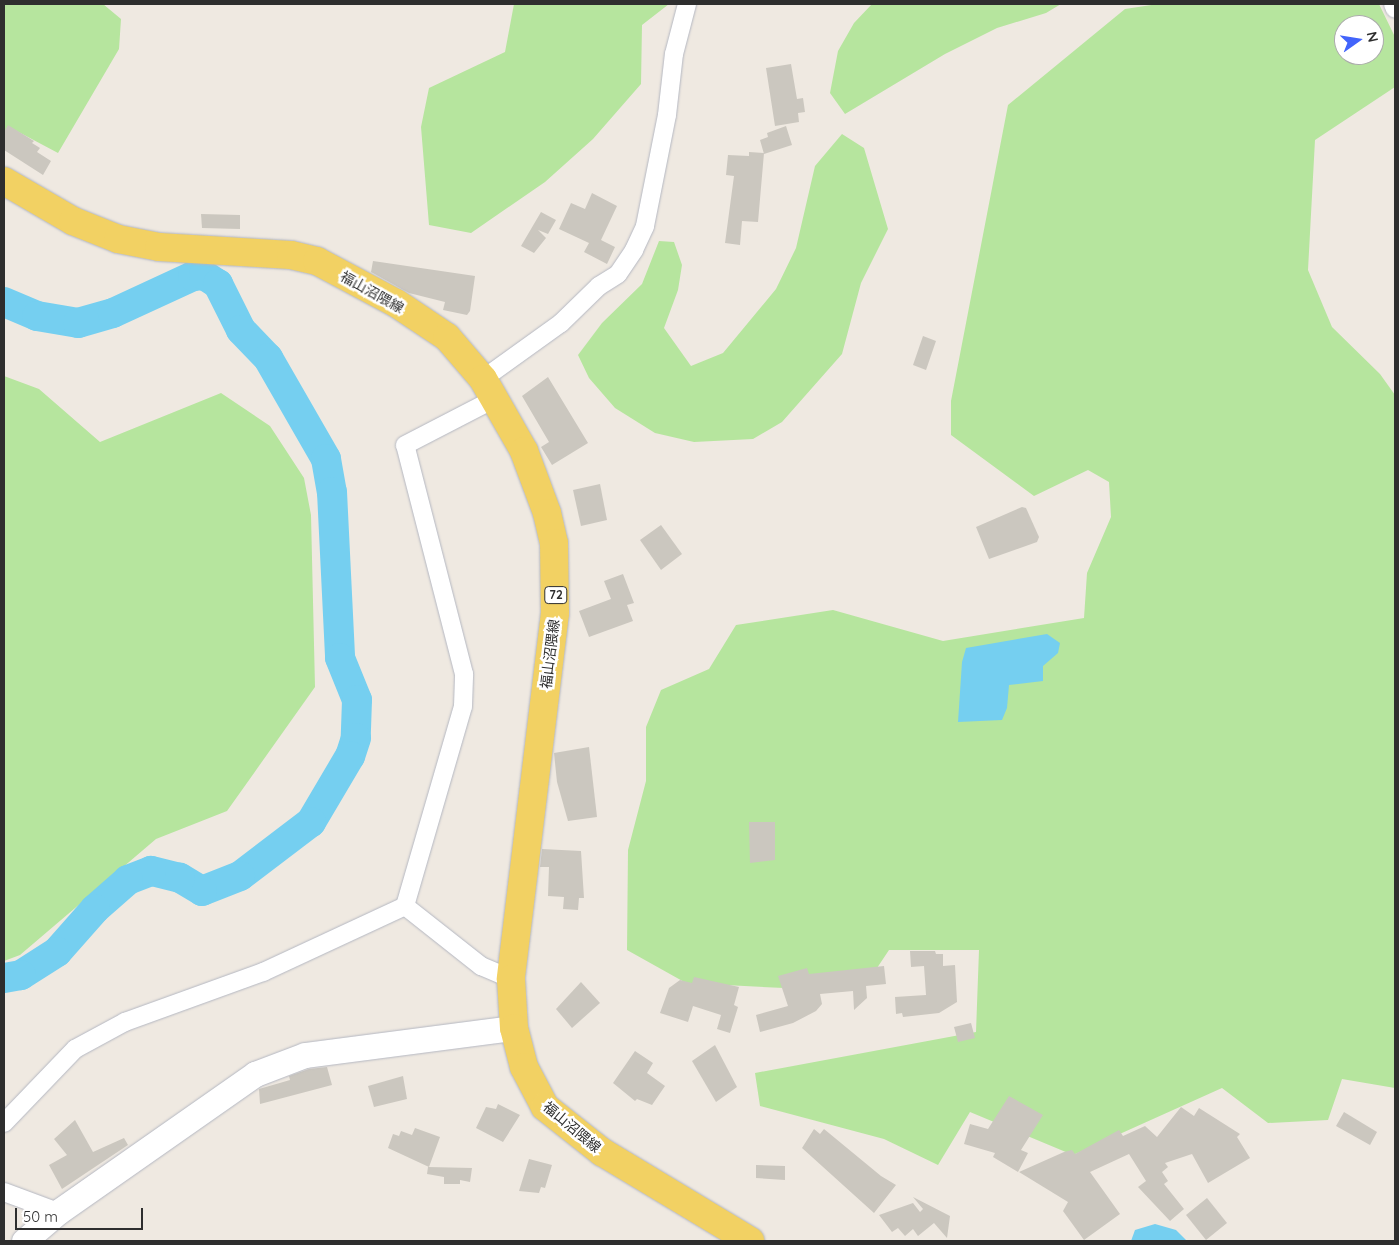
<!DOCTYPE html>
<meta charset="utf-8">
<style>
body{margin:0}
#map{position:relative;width:1399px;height:1245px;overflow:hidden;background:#efe9e1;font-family:Quicksand,"Noto Sans JP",sans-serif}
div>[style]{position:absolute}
.green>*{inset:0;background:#b6e59e}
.water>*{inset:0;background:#75cff0}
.river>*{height:30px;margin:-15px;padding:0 15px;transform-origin:15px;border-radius:15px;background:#75cff0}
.building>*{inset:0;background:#cbc7bf}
.roads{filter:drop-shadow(0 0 1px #b4b7c1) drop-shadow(0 0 1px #b4b7c1)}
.street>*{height:18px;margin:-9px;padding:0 9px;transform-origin:9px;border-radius:9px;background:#fff}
.secondary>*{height:25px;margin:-12.5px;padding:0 12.5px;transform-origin:12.5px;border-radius:12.5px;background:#fff}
.primary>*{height:28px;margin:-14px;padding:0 14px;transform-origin:14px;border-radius:14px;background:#f2d163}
span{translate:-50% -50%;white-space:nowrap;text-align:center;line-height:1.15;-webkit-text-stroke:5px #fff;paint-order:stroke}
.shield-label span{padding:1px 4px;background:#fff;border:1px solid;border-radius:4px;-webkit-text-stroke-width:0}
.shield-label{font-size:12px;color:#2e2e2e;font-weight:700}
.street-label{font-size:14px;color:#2e2e2e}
.frame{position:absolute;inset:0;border:5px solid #2e2e2e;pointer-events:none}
.north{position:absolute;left:1334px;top:15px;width:50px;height:50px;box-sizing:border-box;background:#fff;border:1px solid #ababab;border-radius:50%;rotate:77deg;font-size:14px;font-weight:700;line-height:20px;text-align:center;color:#2e2e2e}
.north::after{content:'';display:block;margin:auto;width:18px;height:22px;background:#4264fb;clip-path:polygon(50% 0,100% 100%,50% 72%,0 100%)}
.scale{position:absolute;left:15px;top:1208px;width:128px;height:22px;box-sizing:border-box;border:2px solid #2e2e2e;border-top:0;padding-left:6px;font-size:15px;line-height:18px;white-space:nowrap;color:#2e2e2e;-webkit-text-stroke:4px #fff;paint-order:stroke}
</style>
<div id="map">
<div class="green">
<div style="clip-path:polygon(4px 4px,103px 4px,121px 19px,119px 49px,58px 153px,11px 128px,4px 134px)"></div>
<div style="clip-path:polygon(514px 4px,669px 4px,642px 25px,641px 84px,593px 139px,545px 182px,471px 233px,429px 225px,421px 127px,429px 88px,505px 52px)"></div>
<div style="clip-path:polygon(872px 4px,1061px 4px,1046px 13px,997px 28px,945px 54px,845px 114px,830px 93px,838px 51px,854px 23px)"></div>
<div style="clip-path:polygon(evenodd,1158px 4px,1379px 4px,1395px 37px,1395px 87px,1315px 140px,1308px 270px,1332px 327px,1380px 374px,1395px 395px,1395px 1088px,1342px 1079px,1328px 1120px,1268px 1123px,1222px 1088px,1073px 1155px,970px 1112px,938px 1165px,884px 1139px,760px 1106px,755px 1073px,976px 1032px,979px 950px,889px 950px,873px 974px,784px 988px,686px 983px,627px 950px,628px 850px,646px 781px,646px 727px,661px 690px,709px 669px,736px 625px,833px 610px,943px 641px,1084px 618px,1087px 573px,1111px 517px,1109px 482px,1088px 470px,1034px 496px,951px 435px,951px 401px,1008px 105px,1125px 9px,1158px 4px,1344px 25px,1374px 25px,1374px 55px,1344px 55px,1344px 25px)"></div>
<div style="clip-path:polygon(842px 134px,864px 148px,888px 229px,861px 283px,842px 354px,782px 422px,753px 439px,694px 442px,655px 433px,615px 408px,589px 378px,578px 355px,602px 323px,642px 284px,659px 241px,674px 242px,682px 265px,678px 290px,664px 328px,691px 366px,723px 353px,776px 289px,796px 248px,815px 166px)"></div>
<div style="clip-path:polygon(4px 376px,39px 389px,100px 442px,221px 393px,270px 426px,304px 478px,311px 515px,315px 687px,227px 811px,156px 839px,20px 955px,4px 961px)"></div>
</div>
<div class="water">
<div style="clip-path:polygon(1047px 634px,1060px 643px,1058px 653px,1043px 666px,1043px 681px,1009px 685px,1007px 708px,1002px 720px,958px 722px,962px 662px,966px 648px)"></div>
<div style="clip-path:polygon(1155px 1224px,1176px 1230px,1187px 1241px,1131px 1241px,1135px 1230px)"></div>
</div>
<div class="river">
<div style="left:4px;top:302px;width:36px;rotate:23deg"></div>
<div style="left:37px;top:316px;width:42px;rotate:9.7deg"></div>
<div style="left:78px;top:323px;width:36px;rotate:-16deg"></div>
<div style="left:113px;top:313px;width:88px;rotate:-24.8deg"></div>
<div style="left:193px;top:276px;width:11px;rotate:-5deg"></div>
<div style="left:204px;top:275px;width:17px;rotate:33deg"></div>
<div style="left:218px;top:284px;width:51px;rotate:63.4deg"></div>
<div style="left:241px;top:330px;width:39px;rotate:46deg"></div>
<div style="left:268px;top:358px;width:116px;rotate:60.1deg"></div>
<div style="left:326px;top:459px;width:34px;rotate:80deg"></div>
<div style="left:332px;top:492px;width:166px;rotate:87.2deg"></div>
<div style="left:340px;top:658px;width:45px;rotate:68deg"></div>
<div style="left:357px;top:700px;width:38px;rotate:92deg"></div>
<div style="left:356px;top:738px;width:19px;rotate:108deg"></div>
<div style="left:350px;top:756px;width:77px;rotate:120.6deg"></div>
<div style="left:311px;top:822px;width:89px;rotate:142.7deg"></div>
<div style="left:240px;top:876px;width:41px;rotate:158.5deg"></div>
<div style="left:202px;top:891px;width:26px;rotate:-149deg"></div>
<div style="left:180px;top:878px;width:30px;rotate:-166deg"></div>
<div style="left:151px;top:871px;width:25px;rotate:159deg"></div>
<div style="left:128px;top:880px;width:44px;rotate:138.7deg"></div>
<div style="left:95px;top:909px;width:57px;rotate:131.5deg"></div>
<div style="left:57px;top:952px;width:43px;rotate:147.4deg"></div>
<div style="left:21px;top:975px;width:17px;rotate:170deg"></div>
</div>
<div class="building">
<div style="clip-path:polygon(791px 64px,797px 99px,803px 98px,805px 112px,798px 113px,799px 122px,775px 126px,766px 68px)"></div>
<div style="clip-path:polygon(8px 125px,34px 141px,32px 143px,40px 148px,37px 152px,51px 161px,43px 175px,4px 150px,4px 132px)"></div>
<div style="clip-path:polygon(786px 126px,792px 145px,764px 154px,760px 140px,768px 137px,767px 133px)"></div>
<div style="clip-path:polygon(749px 152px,764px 153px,758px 222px,742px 221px,740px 245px,725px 243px,734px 176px,726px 175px,728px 155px,749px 156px)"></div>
<div style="clip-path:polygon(592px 193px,617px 206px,601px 240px,615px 247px,607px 264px,584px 252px,589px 243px,559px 229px,571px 203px,585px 209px)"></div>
<div style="clip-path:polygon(541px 212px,556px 220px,548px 234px,538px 230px,546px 238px,534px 253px,521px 246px)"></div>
<div style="clip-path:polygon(201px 214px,240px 215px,240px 229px,202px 228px)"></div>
<div style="clip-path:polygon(373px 261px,475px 276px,470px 311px,467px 315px,443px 310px,445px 302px,409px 293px,371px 272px)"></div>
<div style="clip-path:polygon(923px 336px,936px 341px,926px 370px,913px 365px)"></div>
<div style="clip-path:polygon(548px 377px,588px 443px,552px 465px,541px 447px,549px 442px,522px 396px)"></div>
<div style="clip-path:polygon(600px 484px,607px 520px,581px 526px,573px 490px)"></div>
<div style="clip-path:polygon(1022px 507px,1026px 508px,1039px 537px,1037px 542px,989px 559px,976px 527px)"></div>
<div style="clip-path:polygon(661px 525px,682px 554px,661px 570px,640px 540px)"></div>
<div style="clip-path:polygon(623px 574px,634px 603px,627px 605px,633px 621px,589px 637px,579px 611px,611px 599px,604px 581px)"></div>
<div style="clip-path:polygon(589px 747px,597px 817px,568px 821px,557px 782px,554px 753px)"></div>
<div style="clip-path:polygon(749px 822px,775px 822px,775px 860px,750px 863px)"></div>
<div style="clip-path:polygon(542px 849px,581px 851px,584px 898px,579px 898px,578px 910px,563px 909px,564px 897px,548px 896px,549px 867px,540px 867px)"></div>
<div style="clip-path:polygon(910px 951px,935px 951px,936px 954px,943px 954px,943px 966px,955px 965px,957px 1002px,939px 1013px,903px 1017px,902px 1013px,896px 1014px,895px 997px,926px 995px,924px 966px,911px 967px)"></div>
<div style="clip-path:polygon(884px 966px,886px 984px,866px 986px,867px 998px,854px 1010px,853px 991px,820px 994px,822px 1004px,816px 1011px,793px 1023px,760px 1032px,756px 1015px,788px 1006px,778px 976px,807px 968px,809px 974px)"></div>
<div style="clip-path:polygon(694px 977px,739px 987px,734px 1005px,738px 1007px,730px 1033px,717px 1029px,721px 1015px,693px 1006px,688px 1022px,660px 1013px,669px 988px,680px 980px,692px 983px)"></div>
<div style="clip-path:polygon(581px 982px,600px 1003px,572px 1028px,556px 1009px)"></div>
<div style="clip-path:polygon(971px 1023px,975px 1038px,958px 1042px,954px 1027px)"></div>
<div style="clip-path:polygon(715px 1045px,737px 1087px,716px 1102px,692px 1061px)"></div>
<div style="clip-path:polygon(635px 1051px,653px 1063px,647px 1073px,665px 1086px,652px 1105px,637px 1099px,635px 1101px,613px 1083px)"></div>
<div style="clip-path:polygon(327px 1067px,332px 1085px,260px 1104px,259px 1089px,290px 1080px,289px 1076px,309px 1069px)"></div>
<div style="clip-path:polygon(403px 1076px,407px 1099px,374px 1107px,368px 1086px)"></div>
<div style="clip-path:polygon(1009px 1096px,1043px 1115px,1021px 1150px,1028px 1153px,1018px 1172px,993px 1157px,995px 1153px,964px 1144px,970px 1124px,988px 1129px)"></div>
<div style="clip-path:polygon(498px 1104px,520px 1115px,503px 1142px,476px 1128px,486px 1107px,496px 1109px)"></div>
<div style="clip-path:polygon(1181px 1107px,1194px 1116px,1199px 1108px,1240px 1134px,1237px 1137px,1250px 1158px,1208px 1183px,1192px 1154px,1165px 1163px,1168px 1167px,1162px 1172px,1168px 1181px,1164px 1184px,1184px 1209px,1170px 1221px,1138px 1187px,1146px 1181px,1129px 1154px,1090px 1172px,1120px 1214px,1084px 1240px,1063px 1211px,1068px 1202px,1019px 1172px,1064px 1152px,1072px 1150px,1075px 1154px,1119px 1130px,1123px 1136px,1145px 1126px,1157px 1137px)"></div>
<div style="clip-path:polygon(1344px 1112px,1377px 1132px,1370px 1145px,1336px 1126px)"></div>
<div style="clip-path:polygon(75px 1120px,93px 1152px,124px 1138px,128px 1145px,62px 1189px,49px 1165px,67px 1155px,54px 1139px)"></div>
<div style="clip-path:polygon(415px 1128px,440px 1137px,429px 1167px,388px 1148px,393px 1134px,399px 1136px,401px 1131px,412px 1135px)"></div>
<div style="clip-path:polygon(814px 1129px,820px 1134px,824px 1129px,881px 1176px,896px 1185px,874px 1213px,802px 1148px)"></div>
<div style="clip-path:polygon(529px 1159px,552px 1165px,545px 1188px,541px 1187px,539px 1193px,519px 1191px)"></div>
<div style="clip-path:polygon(756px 1165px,785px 1166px,785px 1180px,756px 1178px)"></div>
<div style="clip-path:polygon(428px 1167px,472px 1168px,470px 1182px,460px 1180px,460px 1184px,444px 1184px,444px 1177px,427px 1174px)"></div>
<div style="clip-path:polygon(913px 1197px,950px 1216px,947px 1238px,934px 1223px,918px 1236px,913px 1229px,905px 1236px,898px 1228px,892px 1232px,879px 1215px,913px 1203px,920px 1212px,923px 1209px)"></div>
<div style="clip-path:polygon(1207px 1198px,1227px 1223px,1206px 1240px,1186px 1215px)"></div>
</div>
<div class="roads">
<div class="street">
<div style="left:1393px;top:4px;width:5px;rotate:68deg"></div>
<div style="left:483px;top:379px;width:96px;rotate:-35.7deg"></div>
<div style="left:561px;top:323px;width:53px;rotate:-44.2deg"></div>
<div style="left:599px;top:286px;width:22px;rotate:-32deg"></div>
<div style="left:618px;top:274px;width:29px;rotate:-56deg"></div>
<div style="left:634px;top:250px;width:26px;rotate:-65deg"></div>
<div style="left:645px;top:226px;width:113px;rotate:-78.8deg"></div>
<div style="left:667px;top:115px;width:61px;rotate:-83.5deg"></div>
<div style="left:674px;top:54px;width:52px;rotate:-75.4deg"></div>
<div style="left:405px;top:906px;width:97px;rotate:38.3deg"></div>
<div style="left:481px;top:966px;width:33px;rotate:23deg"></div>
<div style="left:4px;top:1123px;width:103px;rotate:-46.2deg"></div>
<div style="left:75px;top:1049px;width:57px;rotate:-28.4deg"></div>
<div style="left:125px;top:1022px;width:147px;rotate:-19.9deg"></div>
<div style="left:263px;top:972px;width:157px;rotate:-24.9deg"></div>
<div style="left:405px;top:906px;width:208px;rotate:-73.8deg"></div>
<div style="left:463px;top:706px;width:32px;rotate:-88deg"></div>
<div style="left:464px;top:674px;width:236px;rotate:-104.4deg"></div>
<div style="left:405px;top:445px;width:100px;rotate:-27.3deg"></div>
<div style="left:4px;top:1192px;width:58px;rotate:20.3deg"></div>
</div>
<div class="secondary">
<div style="left:24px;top:1241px;width:45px;rotate:-40.5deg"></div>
<div style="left:58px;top:1212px;width:241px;rotate:-35deg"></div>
<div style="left:255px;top:1074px;width:53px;rotate:-20.8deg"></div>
<div style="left:305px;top:1055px;width:211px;rotate:-7.4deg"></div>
</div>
<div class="primary">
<div style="left:4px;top:181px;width:80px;rotate:30.1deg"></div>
<div style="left:73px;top:221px;width:48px;rotate:21.8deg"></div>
<div style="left:118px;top:239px;width:42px;rotate:11deg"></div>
<div style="left:159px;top:247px;width:132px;rotate:3.5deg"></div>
<div style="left:291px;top:255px;width:27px;rotate:13deg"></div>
<div style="left:317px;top:261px;width:89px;rotate:28deg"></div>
<div style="left:396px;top:303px;width:61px;rotate:33.7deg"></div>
<div style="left:447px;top:337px;width:55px;rotate:49.4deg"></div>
<div style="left:483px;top:379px;width:83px;rotate:60.3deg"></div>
<div style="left:524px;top:451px;width:66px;rotate:69.6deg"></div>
<div style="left:547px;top:513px;width:31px;rotate:77deg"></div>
<div style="left:554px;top:543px;width:70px;rotate:89.2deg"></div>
<div style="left:555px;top:613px;width:369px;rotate:96.9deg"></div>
<div style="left:511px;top:979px;width:49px;rotate:86.5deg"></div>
<div style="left:514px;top:1028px;width:40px;rotate:75.6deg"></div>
<div style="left:524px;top:1067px;width:45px;rotate:62.3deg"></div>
<div style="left:545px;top:1107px;width:73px;rotate:38.3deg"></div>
<div style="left:602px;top:1152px;width:173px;rotate:31deg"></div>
</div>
</div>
<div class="shield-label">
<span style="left:556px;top:595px">72</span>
</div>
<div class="street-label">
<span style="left:372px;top:292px;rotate:29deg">福山沼隈線</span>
<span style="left:550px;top:654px;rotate:-83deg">福山沼隈線</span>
<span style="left:572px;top:1127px;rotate:40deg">福山沼隈線</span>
</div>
<div class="frame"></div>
<div class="north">N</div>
<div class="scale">50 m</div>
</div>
